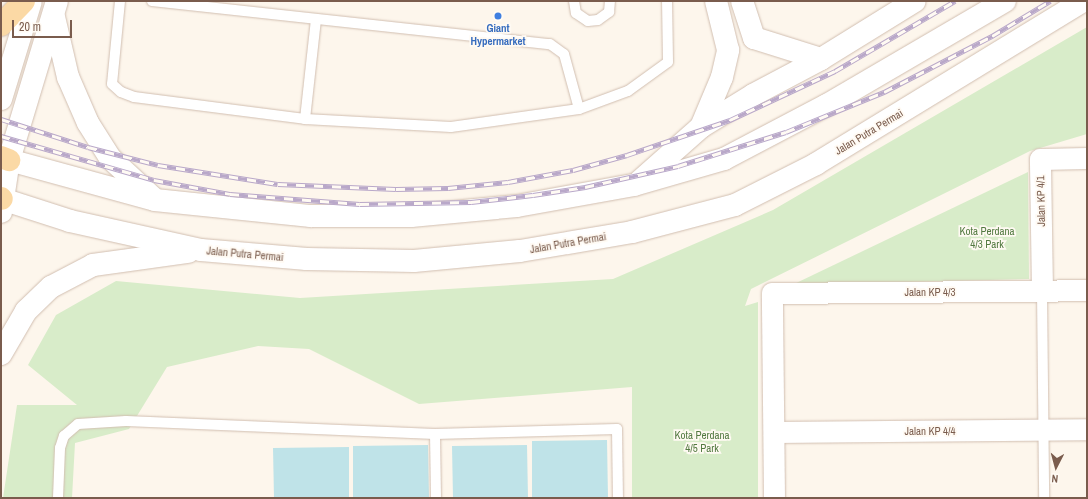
<!DOCTYPE html>
<style>
body{margin:0}
#map{position:relative;width:1088px;height:499px;overflow:hidden;background:#fdf6ec;font-family:"Archivo Narrow",sans-serif}
div>[style]{position:absolute}
.green>*{inset:0;background:#d8ecc9}
.water>*{inset:0;background:#bfe3e8}
.roads{filter:drop-shadow(0 0 1px #d1beb0) drop-shadow(0 0 1px #d1beb0)}
.lane>*{height:10px;margin:-5px;padding:0 5px;transform-origin:5px;border-radius:5px;background:#fff}
.street>*{height:21px;margin:-10.5px;padding:0 10.5px;transform-origin:10.5px;border-radius:10.5px;background:#fff}
.secondary>*{height:22px;margin:-11px;padding:0 11px;transform-origin:11px;border-radius:11px;background:#fff}
.primary>*{height:22px;margin:-11px;padding:0 11px;transform-origin:11px;border-radius:11px;background:#fbd9a5}
.rail>*{height:4.5px;margin-top:-2.25px;transform-origin:0;background:repeating-linear-gradient(90deg,#fffaf3 0 9px,#b9a8c9 0 18px);box-sizing:border-box;border-block:1px solid #b9a8c9}
.dots>*{width:11px;height:11px;translate:-50% -50%;box-sizing:border-box;border:2px solid #fffaf3;border-radius:50%}
span{translate:-50% -50%;white-space:nowrap;text-align:center;line-height:1.15;-webkit-text-stroke:3.5px #fffaf3;paint-order:stroke}
.shop-label{font-size:11px;color:#366cbe;font-weight:700}
.street-label{font-size:11px;color:#7a5c4d}
.park-label{font-size:11px;color:#537a41}
.frame{position:absolute;inset:0;border:2px solid #7a5c4d;pointer-events:none}
.north{position:absolute;left:1036px;top:447px;width:40px;height:40px;-webkit-text-stroke:3px #fffaf3;paint-order:stroke;rotate:186deg;font-size:11px;font-weight:700;line-height:16px;text-align:center;color:#7a5c4d}
.north::after{content:'';display:block;margin:auto;width:14px;height:18px;background:#7a5c4d;clip-path:polygon(50% 0,100% 100%,50% 72%,0 100%)}
.scale{position:absolute;left:12px;top:20px;width:60px;height:18px;box-sizing:border-box;border:2px solid #7a5c4d;border-top:0;padding-left:5px;font-size:12px;line-height:14px;white-space:nowrap;color:#7a5c4d;-webkit-text-stroke:3px #fffaf3;paint-order:stroke}
</style>
<div id="map">
<div class="green">
<div style="clip-path:polygon(1087px 27px,1087px 134px,1030px 151px,751px 289px,745px 306px,758px 302px,758px 498px,632px 498px,632px 387px,419px 404px,309px 349px,258px 346px,167px 367px,129px 429px,75px 443px,72px 498px,3px 498px,17px 405px,77px 405px,28px 365px,56px 315px,116px 281px,300px 298px,613px 279px,773px 210px)"></div>
<div style="clip-path:polygon(1028px 172px,1029px 279px,792px 285px)"></div>
</div>
<div class="water">
<div style="clip-path:polygon(607px 440px,608px 498px,532px 498px,532px 441px)"></div>
<div style="clip-path:polygon(428px 445px,429px 498px,353px 498px,353px 446px)"></div>
<div style="clip-path:polygon(527px 445px,528px 498px,453px 498px,452px 446px)"></div>
<div style="clip-path:polygon(349px 447px,349px 498px,274px 498px,273px 448px)"></div>
</div>
<div class="roads">
<div class="lane">
<div style="left:120px;top:1px;width:83px;rotate:95.5deg"></div>
<div style="left:112px;top:84px;width:12px;rotate:42deg"></div>
<div style="left:121px;top:92px;width:14px;rotate:21deg"></div>
<div style="left:134px;top:97px;width:172px;rotate:7.3deg"></div>
<div style="left:305px;top:119px;width:146px;rotate:3.1deg"></div>
<div style="left:451px;top:127px;width:129px;rotate:-8deg"></div>
<div style="left:579px;top:109px;width:52px;rotate:-20.2deg"></div>
<div style="left:628px;top:91px;width:49px;rotate:-35.9deg"></div>
<div style="left:668px;top:62px;width:61px;rotate:-90.9deg"></div>
<div style="left:152px;top:1px;width:400px;rotate:6.2deg"></div>
<div style="left:550px;top:44px;width:17px;rotate:36deg"></div>
<div style="left:564px;top:54px;width:57px;rotate:74.7deg"></div>
<div style="left:574px;top:1px;width:12px;rotate:81deg"></div>
<div style="left:576px;top:13px;width:14px;rotate:34deg"></div>
<div style="left:588px;top:21px;width:10px;rotate:-6deg"></div>
<div style="left:598px;top:20px;width:14px;rotate:-36deg"></div>
<div style="left:609px;top:12px;width:11px;rotate:-85deg"></div>
<div style="left:305px;top:119px;width:100px;rotate:-83.7deg"></div>
<div style="left:1042px;top:291px;width:207px;rotate:89.4deg"></div>
<div style="left:435px;top:434px;width:64px;rotate:89.1deg"></div>
<div style="left:58px;top:498px;width:50px;rotate:-87.7deg"></div>
<div style="left:60px;top:448px;width:13px;rotate:-72deg"></div>
<div style="left:64px;top:436px;width:18px;rotate:-41deg"></div>
<div style="left:78px;top:424px;width:48px;rotate:-3.6deg"></div>
<div style="left:126px;top:421px;width:309px;rotate:2.4deg"></div>
<div style="left:435px;top:434px;width:182px;rotate:-1.6deg"></div>
<div style="left:617px;top:429px;width:69px;rotate:89.2deg"></div>
</div>
<div class="street">
<div style="left:1042px;top:291px;width:132px;rotate:-90.9deg"></div>
<div style="left:1040px;top:159px;width:47px;rotate:-1.2deg"></div>
<div style="left:774px;top:432px;width:313px;rotate:-0.5deg"></div>
<div style="left:774px;top:498px;width:205px;rotate:-90.6deg"></div>
<div style="left:772px;top:293px;width:315px;rotate:-0.5deg"></div>
</div>
<div class="secondary">
<div style="left:742px;top:1px;width:39px;rotate:72deg"></div>
<div style="left:754px;top:38px;width:70px;rotate:17.4deg"></div>
<div style="left:54px;top:17px;width:62px;rotate:76.9deg"></div>
<div style="left:68px;top:77px;width:50px;rotate:66.5deg"></div>
<div style="left:88px;top:123px;width:41px;rotate:57.8deg"></div>
<div style="left:110px;top:158px;width:59px;rotate:42.9deg"></div>
<div style="left:1px;top:99px;width:102px;rotate:-73deg"></div>
<div style="left:701px;top:127px;width:61px;rotate:-31.6deg"></div>
<div style="left:753px;top:95px;width:77px;rotate:-27.9deg"></div>
<div style="left:821px;top:59px;width:110px;rotate:-31.7deg"></div>
<div style="left:9px;top:160px;width:151px;rotate:15.3deg"></div>
<div style="left:155px;top:200px;width:157px;rotate:5.9deg"></div>
<div style="left:311px;top:216px;width:100px"></div>
<div style="left:411px;top:216px;width:106px;rotate:-5.4deg"></div>
<div style="left:517px;top:206px;width:119px;rotate:-10.2deg"></div>
<div style="left:634px;top:185px;width:94px;rotate:-16.1deg"></div>
<div style="left:724px;top:159px;width:116px;rotate:-27.7deg"></div>
<div style="left:827px;top:105px;width:206px;rotate:-30.3deg"></div>
<div style="left:640px;top:181px;width:81px;rotate:-41.5deg"></div>
<div style="left:701px;top:127px;width:54px;rotate:-67.2deg"></div>
<div style="left:722px;top:77px;width:28px;rotate:-77deg"></div>
<div style="left:728px;top:50px;width:50px;rotate:-103.8deg"></div>
<div style="left:2px;top:199px;width:71px;rotate:17.9deg"></div>
<div style="left:70px;top:221px;width:134px;rotate:12.5deg"></div>
<div style="left:201px;top:250px;width:106px;rotate:4.9deg"></div>
<div style="left:307px;top:259px;width:107px;rotate:1.1deg"></div>
<div style="left:414px;top:261px;width:106px;rotate:-5.4deg"></div>
<div style="left:520px;top:251px;width:114px;rotate:-9.6deg"></div>
<div style="left:632px;top:232px;width:106px;rotate:-14.7deg"></div>
<div style="left:735px;top:205px;width:91px;rotate:-26.8deg"></div>
<div style="left:816px;top:164px;width:313px;rotate:-31.4deg"></div>
<div style="left:1px;top:212px;width:53px;rotate:-81.3deg"></div>
<div style="left:9px;top:160px;width:166px;rotate:-73.2deg"></div>
<div style="left:1px;top:354px;width:50px;rotate:-59.8deg"></div>
<div style="left:26px;top:311px;width:35px;rotate:-44deg"></div>
<div style="left:51px;top:287px;width:47px;rotate:-27.6deg"></div>
<div style="left:93px;top:265px;width:96px;rotate:-7.8deg"></div>
</div>
<div class="primary">
<div style="left:1px;top:25px;width:33px;rotate:-46deg"></div>
<div style="left:1px;top:157px;width:9px;rotate:21deg"></div>
<div style="left:1px;top:198px;width:1px;rotate:45deg"></div>
</div>
</div>
<div class="rail">
<div style="left:1px;top:119px;width:91px;rotate:17.8deg"></div>
<div style="left:88px;top:147px;width:72px;rotate:14.4deg"></div>
<div style="left:158px;top:165px;width:121px;rotate:9deg"></div>
<div style="left:278px;top:184px;width:118px;rotate:2.4deg"></div>
<div style="left:396px;top:189px;width:52px;rotate:-1.1deg"></div>
<div style="left:448px;top:188px;width:60px;rotate:-5.7deg"></div>
<div style="left:508px;top:182px;width:66px;rotate:-10.5deg"></div>
<div style="left:573px;top:170px;width:56px;rotate:-15.5deg"></div>
<div style="left:627px;top:155px;width:109px;rotate:-18.8deg"></div>
<div style="left:730px;top:120px;width:116px;rotate:-25deg"></div>
<div style="left:835px;top:71px;width:139px;rotate:-30.3deg"></div>
<div style="left:1px;top:136px;width:159px;rotate:16deg"></div>
<div style="left:154px;top:180px;width:77px;rotate:10.4deg"></div>
<div style="left:230px;top:194px;width:130px;rotate:4.4deg"></div>
<div style="left:360px;top:204px;width:111px;rotate:-1deg"></div>
<div style="left:471px;top:202px;width:62px;rotate:-6.4deg"></div>
<div style="left:533px;top:195px;width:53px;rotate:-8.7deg"></div>
<div style="left:585px;top:187px;width:95px;rotate:-12.7deg"></div>
<div style="left:678px;top:166px;width:113px;rotate:-17.5deg"></div>
<div style="left:786px;top:132px;width:106px;rotate:-22.2deg"></div>
<div style="left:884px;top:92px;width:122px;rotate:-27.4deg"></div>
<div style="left:992px;top:36px;width:68px;rotate:-31.1deg"></div>
</div>
<div class="dots">
<div style="left:498px;top:16px;background:#3f7fe0"></div>
</div>
<div class="shop-label">
<span style="left:498px;top:35px">Giant<br>Hypermarket</span>
</div>
<div class="street-label">
<span style="left:869px;top:132px;rotate:-31deg">Jalan Putra Permai</span>
<span style="left:1041px;top:201px;rotate:-91deg">Jalan KP 4/1</span>
<span style="left:568px;top:243px;rotate:-10deg">Jalan Putra Permai</span>
<span style="left:245px;top:254px;rotate:5deg">Jalan Putra Permai</span>
<span style="left:930px;top:292px">Jalan KP 4/3</span>
<span style="left:930px;top:431px">Jalan KP 4/4</span>
</div>
<div class="park-label">
<span style="left:987px;top:238px">Kota Perdana<br>4/3 Park</span>
<span style="left:702px;top:442px">Kota Perdana<br>4/5 Park</span>
</div>
<div class="frame"></div>
<div class="north">N</div>
<div class="scale">20 m</div>
</div>
